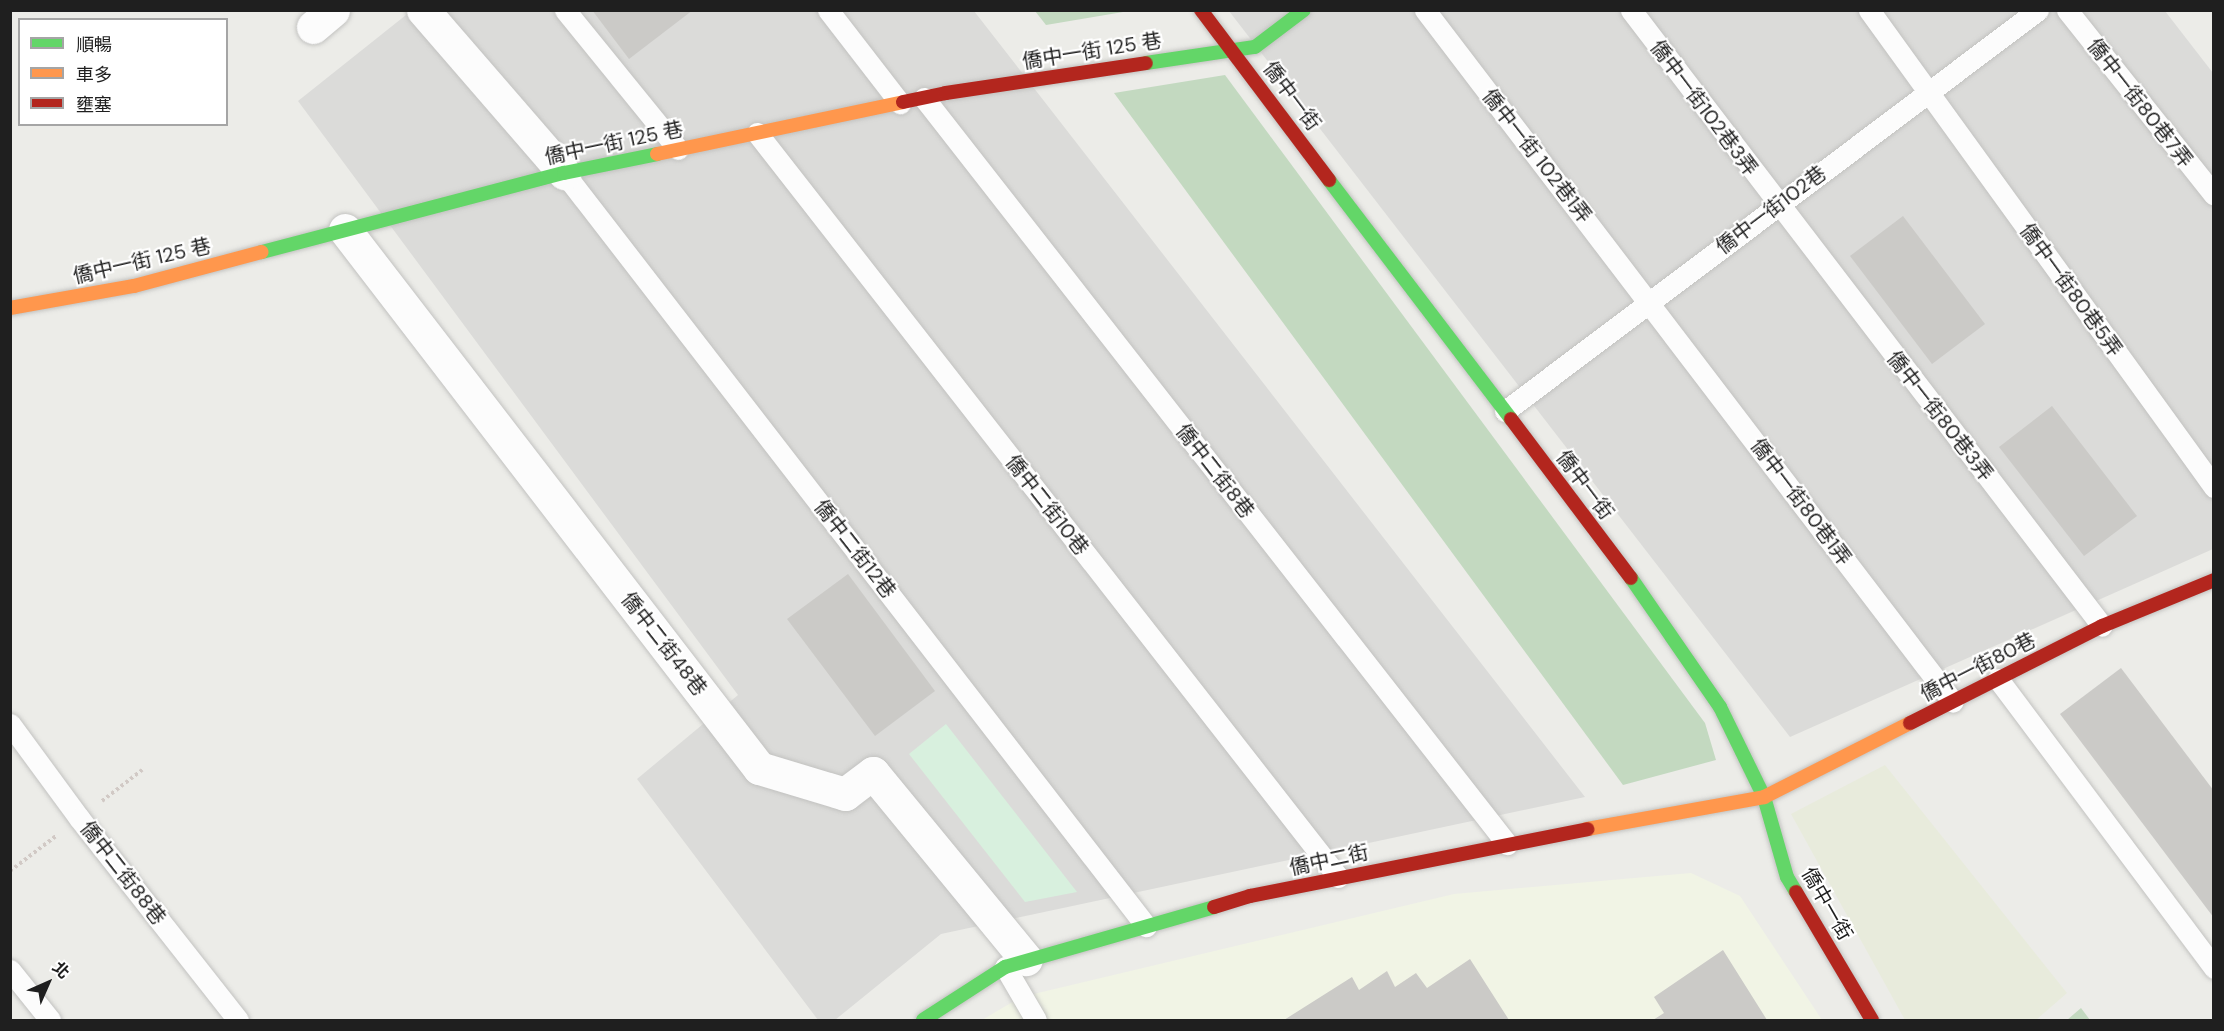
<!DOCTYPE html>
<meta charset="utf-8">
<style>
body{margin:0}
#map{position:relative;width:2224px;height:1031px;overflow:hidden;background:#ecece8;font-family:"DM Sans","Noto Sans TC",sans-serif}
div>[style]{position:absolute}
.residential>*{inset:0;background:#dbdbd9}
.education>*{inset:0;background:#f1f4e5}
.farmland>*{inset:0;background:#e8ebdc}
.forest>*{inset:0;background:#c3d9c0}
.park>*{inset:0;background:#d8f0de}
.building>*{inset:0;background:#cbcac7}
.path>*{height:4px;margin-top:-2px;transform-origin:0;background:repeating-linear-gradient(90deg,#d1c9c5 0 3px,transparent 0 6px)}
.roads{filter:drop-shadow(0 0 2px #c2c2c0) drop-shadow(0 0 2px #c2c2c0)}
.lane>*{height:21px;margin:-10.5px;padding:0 10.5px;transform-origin:10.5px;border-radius:10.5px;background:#fcfcfc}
.street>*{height:33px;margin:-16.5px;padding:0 16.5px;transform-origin:16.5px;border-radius:16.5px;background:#fcfcfc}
.fast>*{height:14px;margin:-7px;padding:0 7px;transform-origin:7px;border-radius:7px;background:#63d668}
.slow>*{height:14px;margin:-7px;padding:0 7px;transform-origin:7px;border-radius:7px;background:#ff974d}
.jam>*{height:14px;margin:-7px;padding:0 7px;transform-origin:7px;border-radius:7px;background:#b3261e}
span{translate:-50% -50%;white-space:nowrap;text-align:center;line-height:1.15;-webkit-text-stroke:4.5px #fff;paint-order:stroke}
.street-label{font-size:20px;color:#1f1f1f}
.frame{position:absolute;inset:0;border:12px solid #1f1f1f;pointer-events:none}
.legend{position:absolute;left:18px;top:18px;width:210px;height:108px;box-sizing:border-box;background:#fff;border:2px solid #a5a5a5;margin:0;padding:8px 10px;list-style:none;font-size:18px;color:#1f1f1f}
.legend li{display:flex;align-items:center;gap:12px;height:30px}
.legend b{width:30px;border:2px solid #a5a5a5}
.north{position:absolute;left:18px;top:953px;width:60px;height:60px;-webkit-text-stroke:4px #fff;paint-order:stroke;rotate:45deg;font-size:16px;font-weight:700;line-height:24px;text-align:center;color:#1f1f1f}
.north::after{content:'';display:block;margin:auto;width:21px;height:27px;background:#1f1f1f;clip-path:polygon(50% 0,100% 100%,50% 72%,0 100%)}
</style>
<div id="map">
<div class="residential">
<div style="clip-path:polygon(411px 11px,974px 11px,1585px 797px,941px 934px,835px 1020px,818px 1020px,637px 779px,738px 695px,298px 101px)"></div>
<div style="clip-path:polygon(1229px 11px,2165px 11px,2213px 73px,2213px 549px,1790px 737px)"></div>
</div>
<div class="education">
<div style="clip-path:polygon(1691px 873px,1740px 896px,1822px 1020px,982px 1020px,1021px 997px,1454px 894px)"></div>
</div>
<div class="farmland">
<div style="clip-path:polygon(1885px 765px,2067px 993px,2036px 1020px,1905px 1020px,1791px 814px)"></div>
</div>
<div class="forest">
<div style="clip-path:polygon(1035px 11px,1129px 11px,1046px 25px)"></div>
<div style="clip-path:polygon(1225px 75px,1705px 723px,1716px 760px,1623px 785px,1114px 93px)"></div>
<div style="clip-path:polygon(2081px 1008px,2090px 1020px,2067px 1020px)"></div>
</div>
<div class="park">
<div style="clip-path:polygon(946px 724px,1077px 892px,1025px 902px,909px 754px)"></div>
</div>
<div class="building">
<div style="clip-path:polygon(592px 10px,693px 10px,629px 59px)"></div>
<div style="clip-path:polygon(1903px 216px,1985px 324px,1932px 364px,1850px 256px)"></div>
<div style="clip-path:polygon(2052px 406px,2137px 516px,2084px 556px,1999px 447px)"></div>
<div style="clip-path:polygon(848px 574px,935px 691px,875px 736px,787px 619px)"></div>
<div style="clip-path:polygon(2121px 668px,2214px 791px,2214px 918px,2060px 714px)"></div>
<div style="clip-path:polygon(1723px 950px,1767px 1020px,1653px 1020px,1664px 1013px,1654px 997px)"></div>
<div style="clip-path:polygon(1470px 959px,1509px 1020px,1284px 1020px,1352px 977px,1359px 990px,1387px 971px,1395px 987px,1416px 973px,1427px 988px)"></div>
</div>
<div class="path">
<div style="left:102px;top:801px;width:51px;rotate:-37.8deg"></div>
<div style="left:10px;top:871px;width:58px;rotate:-37.3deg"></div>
</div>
<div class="roads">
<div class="lane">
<div style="left:565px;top:10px;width:179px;rotate:50.9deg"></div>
<div style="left:828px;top:10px;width:118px;rotate:52.3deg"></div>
<div style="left:1425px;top:10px;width:870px;rotate:52.66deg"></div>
<div style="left:1631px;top:10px;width:775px;rotate:52.6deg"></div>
<div style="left:1869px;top:10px;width:589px;rotate:54.12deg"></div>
<div style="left:2067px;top:10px;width:236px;rotate:51.5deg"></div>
<div style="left:924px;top:98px;width:947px;rotate:51.99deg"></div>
<div style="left:757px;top:133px;width:944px;rotate:52.01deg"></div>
<div style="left:564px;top:173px;width:952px;rotate:52.3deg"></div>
<div style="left:1505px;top:411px;width:667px;rotate:-36.96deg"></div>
<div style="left:1998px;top:679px;width:361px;rotate:53.2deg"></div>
<div style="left:10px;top:724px;width:117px;rotate:53.7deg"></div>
<div style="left:79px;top:818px;width:257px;rotate:51.8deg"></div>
<div style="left:1005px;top:967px;width:61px;rotate:59.7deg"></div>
<div style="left:10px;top:970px;width:64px;rotate:51.3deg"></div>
</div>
<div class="street">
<div style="left:423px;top:10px;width:216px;rotate:49.1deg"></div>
<div style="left:313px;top:27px;width:26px;rotate:-40deg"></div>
<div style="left:345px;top:230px;width:679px;rotate:52.42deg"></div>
<div style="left:759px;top:768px;width:90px;rotate:16.8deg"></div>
<div style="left:845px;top:794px;width:35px;rotate:-37deg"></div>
<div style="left:873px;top:773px;width:241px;rotate:50.6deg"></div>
</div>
<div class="fast">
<div style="left:1146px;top:63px;width:110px;rotate:-8.4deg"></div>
<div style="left:1255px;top:47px;width:61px;rotate:-37.1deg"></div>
<div style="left:1329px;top:180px;width:300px;rotate:52.7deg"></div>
<div style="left:262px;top:252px;width:312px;rotate:-14.7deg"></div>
<div style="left:564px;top:173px;width:95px;rotate:-11.5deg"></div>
<div style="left:1631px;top:578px;width:157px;rotate:55.4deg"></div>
<div style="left:1720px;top:707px;width:100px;rotate:63.9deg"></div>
<div style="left:1764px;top:797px;width:83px;rotate:74deg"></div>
<div style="left:1787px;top:877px;width:17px;rotate:59deg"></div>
<div style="left:923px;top:1020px;width:98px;rotate:-32.9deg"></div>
<div style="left:1005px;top:967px;width:217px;rotate:-16deg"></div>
</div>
<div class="slow">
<div style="left:657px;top:154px;width:251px;rotate:-11.9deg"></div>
<div style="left:10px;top:308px;width:126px;rotate:-10.1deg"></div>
<div style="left:134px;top:286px;width:132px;rotate:-14.9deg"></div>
<div style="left:1587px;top:829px;width:180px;rotate:-10.2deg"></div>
<div style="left:1764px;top:797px;width:164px;rotate:-26.9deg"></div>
</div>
<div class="jam">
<div style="left:1201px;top:10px;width:213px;rotate:53deg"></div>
<div style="left:903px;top:102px;width:44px;rotate:-11.8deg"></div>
<div style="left:946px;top:93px;width:202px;rotate:-8.5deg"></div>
<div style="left:1511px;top:419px;width:199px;rotate:53deg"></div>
<div style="left:1910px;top:723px;width:215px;rotate:-26.8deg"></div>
<div style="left:2102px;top:626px;width:121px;rotate:-22.3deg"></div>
<div style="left:1796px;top:892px;width:149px;rotate:59.3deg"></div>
<div style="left:1214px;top:907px;width:38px;rotate:-17deg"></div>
<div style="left:1250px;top:896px;width:344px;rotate:-11.2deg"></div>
</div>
</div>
<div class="street-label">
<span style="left:1092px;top:51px;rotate:-9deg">僑中一街 125 巷</span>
<span style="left:1292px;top:96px;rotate:53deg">僑中一街</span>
<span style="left:2140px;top:103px;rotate:52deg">僑中一街80巷7弄</span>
<span style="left:1704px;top:108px;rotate:53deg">僑中一街102巷3弄</span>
<span style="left:614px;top:143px;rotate:-12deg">僑中一街 125 巷</span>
<span style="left:1537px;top:156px;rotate:52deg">僑中一街 102巷1弄</span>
<span style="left:1771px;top:210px;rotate:-37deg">僑中一街102巷</span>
<span style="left:142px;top:261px;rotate:-13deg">僑中一街 125 巷</span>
<span style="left:2071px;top:290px;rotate:54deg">僑中一街80巷5弄</span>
<span style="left:1940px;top:416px;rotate:52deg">僑中一街80巷3弄</span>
<span style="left:1215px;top:471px;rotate:52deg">僑中二街8巷</span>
<span style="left:1585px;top:485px;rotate:53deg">僑中一街</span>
<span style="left:1801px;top:502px;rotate:53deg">僑中一街80巷1弄</span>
<span style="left:1047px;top:505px;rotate:52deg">僑中二街10巷</span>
<span style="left:855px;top:549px;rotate:52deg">僑中二街12巷</span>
<span style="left:664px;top:644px;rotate:52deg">僑中二街48巷</span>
<span style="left:1978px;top:667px;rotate:-27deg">僑中一街80巷</span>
<span style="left:1329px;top:860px;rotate:-12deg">僑中二街</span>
<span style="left:123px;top:873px;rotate:52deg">僑中二街88巷</span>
<span style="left:1827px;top:904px;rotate:60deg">僑中一街</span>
</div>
<div class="frame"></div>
<ul class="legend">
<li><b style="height:8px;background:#63d668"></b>順暢</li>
<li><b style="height:8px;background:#ff974d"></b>車多</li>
<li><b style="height:8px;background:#b3261e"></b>壅塞</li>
</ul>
<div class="north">北</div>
</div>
